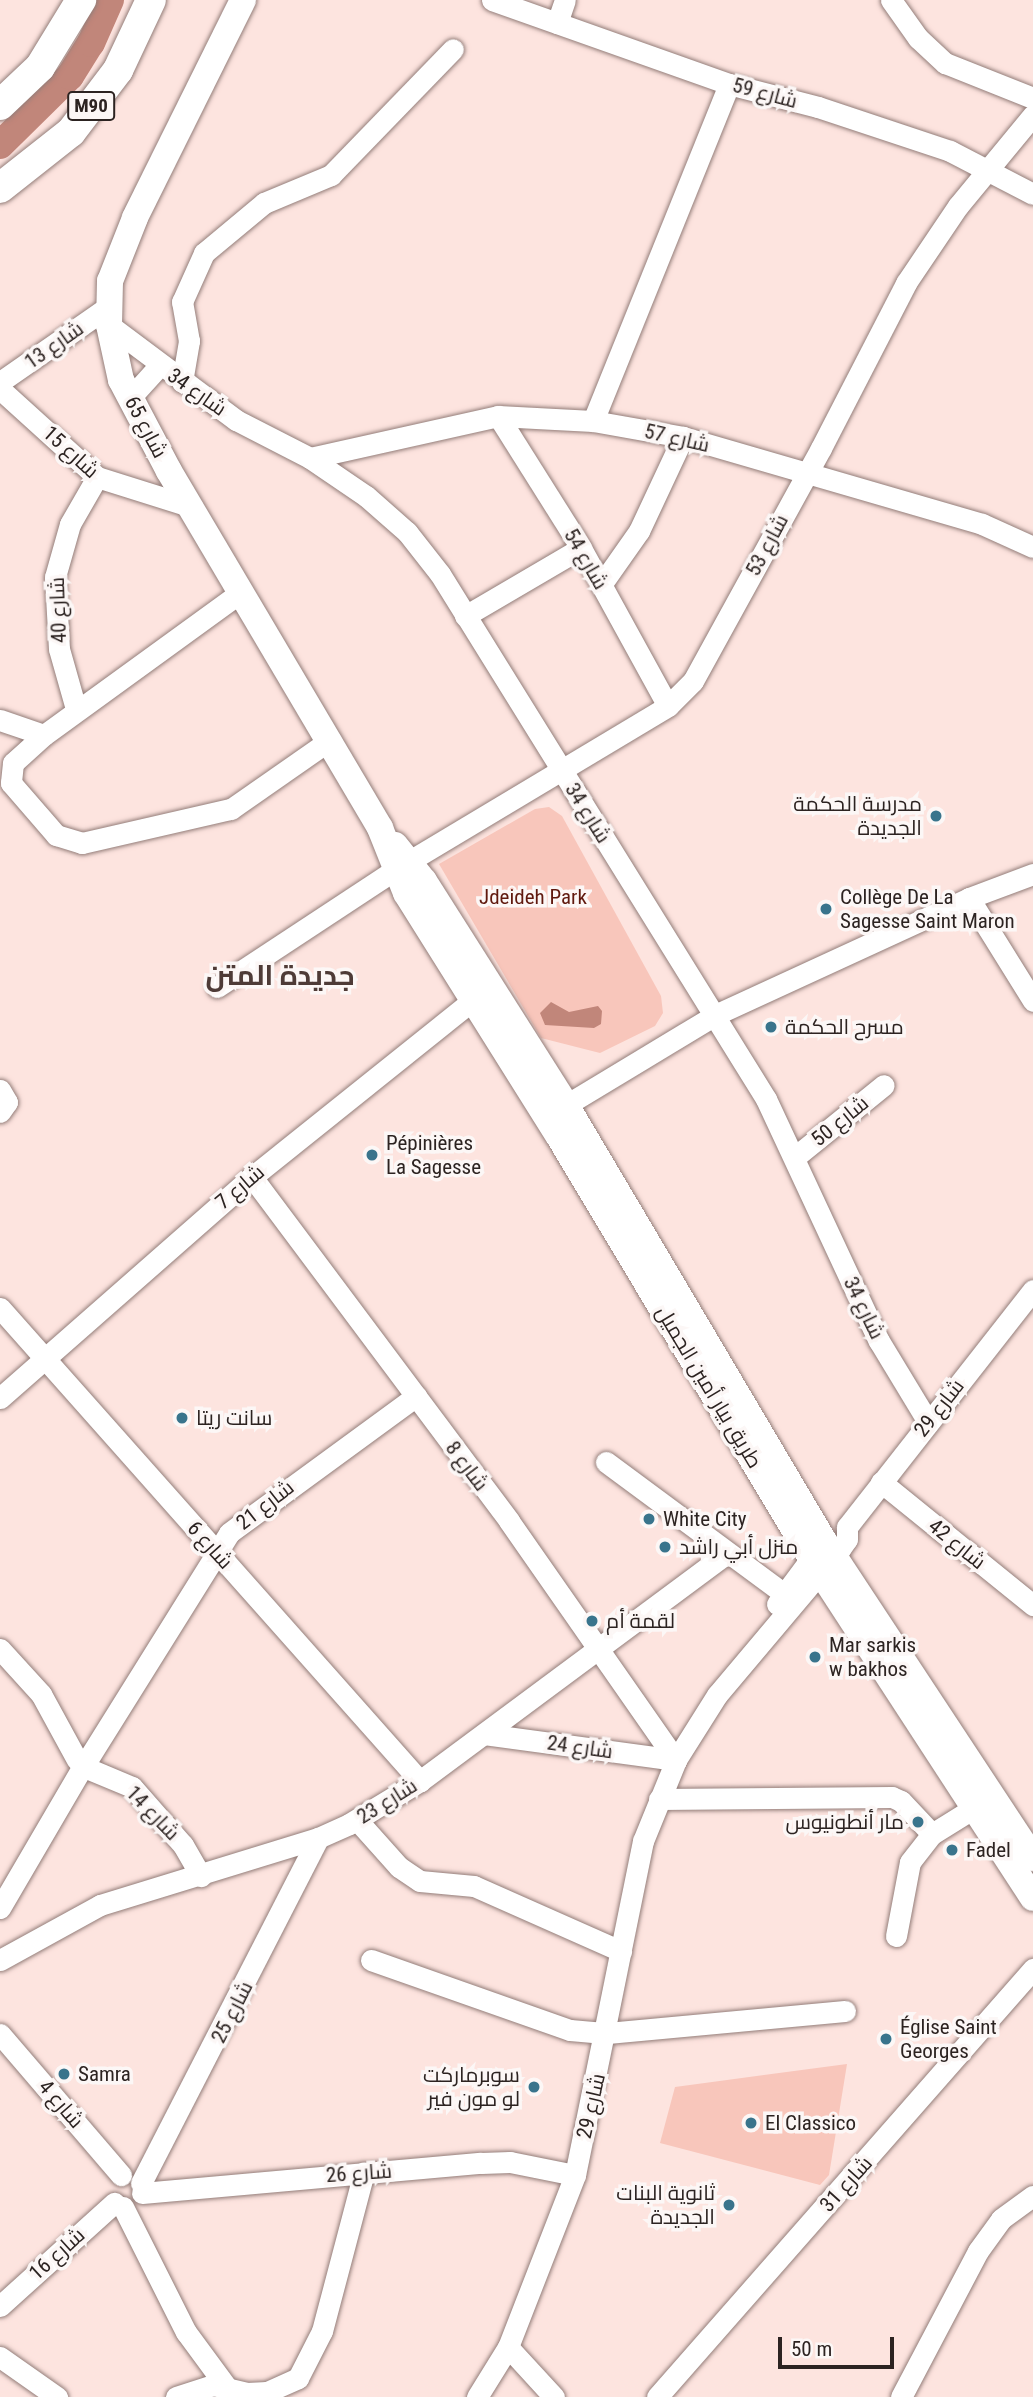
<!DOCTYPE html>
<meta charset="utf-8">
<style>
body{margin:0}
#map{position:relative;width:1033px;height:2397px;overflow:hidden;background:#fde4df;font-family:"Roboto Condensed",Cairo,sans-serif}
div>[style]{position:absolute}
.green>*{inset:0;background:#f8c6bb}
.water>*{inset:0;background:#c1867a}
.river>*{height:28px;margin:-14px;padding:0 14px;transform-origin:14px;border-radius:14px;background:#c1867a}
.roads{filter:drop-shadow(0 0 2px #937d79) drop-shadow(0 0 2px #937d79)}
.minor>*{height:21px;margin:-10.5px;padding:0 10.5px;transform-origin:10.5px;border-radius:10.5px;background:#fff}
.major>*{height:26px;margin:-13px;padding:0 13px;transform-origin:13px;border-radius:13px;background:#fff}
.highway>*{height:30px;margin:-15px;padding:0 15px;transform-origin:15px;border-radius:15px;background:#fff}
.dots>*{width:19px;height:19px;translate:-50% -50%;box-sizing:border-box;border:4px solid #fcf7f6;border-radius:50%}
span{translate:-50% -50%;white-space:nowrap;text-align:center;line-height:1.15;-webkit-text-stroke:7px #fcf7f6;paint-order:stroke}
.shield-label span{padding:2px 5px;background:#fcf7f6;border:2px solid;border-radius:5px;-webkit-text-stroke-width:0}
.shield-label{font-size:19px;color:#2c2321;font-weight:700}
.street-label{font-size:21px;color:#2c2321}
.poi-label{font-size:21px;color:#2c2321}
.right{translate:-100% -50%;text-align:right}
.left{translate:0 -50%;text-align:left}
.park-label{font-size:21px;color:#60190e}
.district-label{font-size:28px;color:#4e3b37;font-weight:700}
.scale{position:absolute;left:778px;top:2337px;width:116px;height:32px;box-sizing:border-box;border:4px solid #2c2321;border-top:0;padding-left:9px;font-size:21px;line-height:24px;white-space:nowrap;color:#2c2321;-webkit-text-stroke:5px #fcf7f6;paint-order:stroke}
</style>
<div id="map">
<div class="green">
<div style="clip-path:polygon(549px 807px,562px 816px,661px 996px,663px 1013px,655px 1026px,600px 1053px,541px 1038px,439px 864px,535px 809px)"></div>
<div style="clip-path:polygon(847px 2064px,829px 2175px,820px 2185px,660px 2143px,675px 2087px)"></div>
</div>
<div class="water">
<div style="clip-path:polygon(551px 1002px,569px 1012px,598px 1006px,602px 1011px,601px 1024px,594px 1028px,545px 1025px,540px 1013px)"></div>
</div>
<div class="river">
<div style="left:0;top:145px;width:98px;rotate:-44.6deg"></div>
<div style="left:70px;top:76px;width:39px;rotate:-58deg"></div>
<div style="left:91px;top:43px;width:47px;rotate:-66.2deg"></div>
</div>
<div class="roads">
<div class="minor">
<div style="left:492px;top:0;width:251px;rotate:19.5deg"></div>
<div style="left:729px;top:84px;width:92px;rotate:14.5deg"></div>
<div style="left:818px;top:107px;width:139px;rotate:18.4deg"></div>
<div style="left:950px;top:151px;width:93px;rotate:27.4deg"></div>
<div style="left:891px;top:0;width:47px;rotate:54.6deg"></div>
<div style="left:918px;top:38px;width:37px;rotate:43deg"></div>
<div style="left:945px;top:63px;width:95px;rotate:21.7deg"></div>
<div style="left:557px;top:23px;width:24px;rotate:-71deg"></div>
<div style="left:109px;top:325px;width:159px;rotate:36.8deg"></div>
<div style="left:236px;top:420px;width:83px;rotate:27.2deg"></div>
<div style="left:310px;top:458px;width:68px;rotate:34.2deg"></div>
<div style="left:366px;top:496px;width:55px;rotate:41.3deg"></div>
<div style="left:407px;top:532px;width:53px;rotate:51.8deg"></div>
<div style="left:440px;top:574px;width:618px;rotate:58.16deg"></div>
<div style="left:766px;top:1099px;width:267px;rotate:65deg"></div>
<div style="left:879px;top:1341px;width:95px;rotate:58.8deg"></div>
<div style="left:0;top:382px;width:131px;rotate:-34.8deg"></div>
<div style="left:182px;top:382px;width:42px;rotate:-80.3deg"></div>
<div style="left:189px;top:341px;width:40px;rotate:-100deg"></div>
<div style="left:182px;top:302px;width:54px;rotate:-65.8deg"></div>
<div style="left:204px;top:253px;width:78px;rotate:-39.8deg"></div>
<div style="left:264px;top:203px;width:73px;rotate:-22.7deg"></div>
<div style="left:331px;top:175px;width:175px;rotate:-45.9deg"></div>
<div style="left:0;top:389px;width:131px;rotate:42.2deg"></div>
<div style="left:97px;top:477px;width:100px;rotate:17.5deg"></div>
<div style="left:130px;top:398px;width:43px;rotate:-47.8deg"></div>
<div style="left:498px;top:416px;width:156px;rotate:57.8deg"></div>
<div style="left:581px;top:548px;width:180px;rotate:61.2deg"></div>
<div style="left:593px;top:421px;width:363px;rotate:-68deg"></div>
<div style="left:310px;top:458px;width:193px;rotate:-12.6deg"></div>
<div style="left:498px;top:416px;width:95px;rotate:3deg"></div>
<div style="left:593px;top:421px;width:91px;rotate:10.1deg"></div>
<div style="left:683px;top:437px;width:311px;rotate:16.2deg"></div>
<div style="left:982px;top:524px;width:56px;rotate:24.3deg"></div>
<div style="left:601px;top:585px;width:66px;rotate:-54.9deg"></div>
<div style="left:639px;top:531px;width:104px;rotate:-64.9deg"></div>
<div style="left:241px;top:592px;width:243px;rotate:144deg"></div>
<div style="left:44px;top:735px;width:42px;rotate:137.9deg"></div>
<div style="left:13px;top:763px;width:20px;rotate:96deg"></div>
<div style="left:11px;top:783px;width:69px;rotate:49.1deg"></div>
<div style="left:56px;top:835px;width:27px;rotate:17deg"></div>
<div style="left:82px;top:843px;width:153px;rotate:-12.9deg"></div>
<div style="left:231px;top:809px;width:121px;rotate:-34.9deg"></div>
<div style="left:465px;top:616px;width:134px;rotate:-30.4deg"></div>
<div style="left:76px;top:709px;width:62px;rotate:-105.8deg"></div>
<div style="left:59px;top:649px;width:72px;rotate:-93.2deg"></div>
<div style="left:55px;top:577px;width:55px;rotate:-74.2deg"></div>
<div style="left:70px;top:524px;width:54px;rotate:-60.1deg"></div>
<div style="left:0;top:720px;width:46px;rotate:18.8deg"></div>
<div style="left:969px;top:898px;width:121px;rotate:58.1deg"></div>
<div style="left:217px;top:987px;width:214px;rotate:-33.4deg"></div>
<div style="left:396px;top:869px;width:317px;rotate:-30.9deg"></div>
<div style="left:668px;top:706px;width:35px;rotate:-45deg"></div>
<div style="left:693px;top:681px;width:266px;rotate:-61.2deg"></div>
<div style="left:821px;top:448px;width:186px;rotate:-62.7deg"></div>
<div style="left:906px;top:283px;width:93px;rotate:-56deg"></div>
<div style="left:958px;top:206px;width:118px;rotate:-50.5deg"></div>
<div style="left:0;top:1090px;width:14px;rotate:60deg"></div>
<div style="left:7px;top:1102px;width:12px;rotate:125deg"></div>
<div style="left:566px;top:1105px;width:174px;rotate:-31.1deg"></div>
<div style="left:715px;top:1015px;width:280px;rotate:-24.7deg"></div>
<div style="left:969px;top:898px;width:68px;rotate:-20.6deg"></div>
<div style="left:795px;top:1157px;width:114px;rotate:-39deg"></div>
<div style="left:252px;top:1177px;width:429px;rotate:53.2deg"></div>
<div style="left:509px;top:1521px;width:292px;rotate:55.1deg"></div>
<div style="left:0;top:1308px;width:633px;rotate:48.4deg"></div>
<div style="left:0;top:1398px;width:335px;rotate:-41.3deg"></div>
<div style="left:252px;top:1177px;width:296px;rotate:-38.7deg"></div>
<div style="left:606px;top:1462px;width:220px;rotate:36.5deg"></div>
<div style="left:881px;top:1482px;width:196px;rotate:39deg"></div>
<div style="left:777px;top:1604px;width:72px;rotate:-53.4deg"></div>
<div style="left:0;top:1649px;width:61px;rotate:47.7deg"></div>
<div style="left:41px;top:1694px;width:75px;rotate:61.4deg"></div>
<div style="left:484px;top:1734px;width:194px;rotate:7.7deg"></div>
<div style="left:88px;top:1759px;width:266px;rotate:-58deg"></div>
<div style="left:229px;top:1533px;width:232px;rotate:-36.2deg"></div>
<div style="left:89px;top:1769px;width:47px;rotate:22.7deg"></div>
<div style="left:132px;top:1787px;width:77px;rotate:48.7deg"></div>
<div style="left:183px;top:1845px;width:36px;rotate:60deg"></div>
<div style="left:659px;top:1799px;width:233px;rotate:-0.5deg"></div>
<div style="left:892px;top:1797px;width:10px;rotate:24deg"></div>
<div style="left:901px;top:1801px;width:45px;rotate:46.8deg"></div>
<div style="left:357px;top:1820px;width:63px;rotate:48.2deg"></div>
<div style="left:399px;top:1867px;width:25px;rotate:34deg"></div>
<div style="left:420px;top:1881px;width:54px;rotate:5.3deg"></div>
<div style="left:474px;top:1886px;width:161px;rotate:23.9deg"></div>
<div style="left:0;top:1908px;width:159px;rotate:-59.7deg"></div>
<div style="left:896px;top:1936px;width:75px;rotate:-79.3deg"></div>
<div style="left:910px;top:1862px;width:36px;rotate:-52deg"></div>
<div style="left:932px;top:1834px;width:53px;rotate:-31.9deg"></div>
<div style="left:0;top:1960px;width:114px;rotate:-28.8deg"></div>
<div style="left:100px;top:1905px;width:228px;rotate:-17.1deg"></div>
<div style="left:318px;top:1838px;width:34px;rotate:-24deg"></div>
<div style="left:349px;top:1824px;width:83px;rotate:-31.2deg"></div>
<div style="left:420px;top:1781px;width:382px;rotate:-36.6deg"></div>
<div style="left:371px;top:1960px;width:211px;rotate:19.4deg"></div>
<div style="left:570px;top:2030px;width:37px;rotate:5deg"></div>
<div style="left:607px;top:2033px;width:239px;rotate:-5.3deg"></div>
<div style="left:0;top:2034px;width:186px;rotate:49.4deg"></div>
<div style="left:141px;top:2183px;width:388px;rotate:-62.8deg"></div>
<div style="left:142px;top:2193px;width:340px;rotate:-5.1deg"></div>
<div style="left:481px;top:2163px;width:29px;rotate:-2deg"></div>
<div style="left:510px;top:2162px;width:66px;rotate:11.3deg"></div>
<div style="left:123px;top:2207px;width:140px;rotate:63.3deg"></div>
<div style="left:186px;top:2332px;width:71px;rotate:53.6deg"></div>
<div style="left:0;top:2306px;width:154px;rotate:-42.1deg"></div>
<div style="left:508px;top:2347px;width:68px;rotate:47.4deg"></div>
<div style="left:0;top:2357px;width:70px;rotate:35.1deg"></div>
<div style="left:176px;top:2397px;width:39px;rotate:-18deg"></div>
<div style="left:213px;top:2385px;width:35px;rotate:13deg"></div>
<div style="left:247px;top:2393px;width:20px;rotate:-3deg"></div>
<div style="left:267px;top:2392px;width:34px;rotate:-24deg"></div>
<div style="left:298px;top:2378px;width:53px;rotate:-62.9deg"></div>
<div style="left:322px;top:2331px;width:164px;rotate:-75.2deg"></div>
<div style="left:477px;top:2397px;width:59px;rotate:-58.2deg"></div>
<div style="left:508px;top:2347px;width:185px;rotate:-68.7deg"></div>
<div style="left:575px;top:2175px;width:341px;rotate:-78.5deg"></div>
<div style="left:643px;top:1841px;width:87px;rotate:-67.8deg"></div>
<div style="left:676px;top:1760px;width:77px;rotate:-57.8deg"></div>
<div style="left:717px;top:1695px;width:191px;rotate:-49.9deg"></div>
<div style="left:840px;top:1549px;width:12px;rotate:-55deg"></div>
<div style="left:847px;top:1539px;width:12px;rotate:-90deg"></div>
<div style="left:847px;top:1527px;width:301px;rotate:-51.9deg"></div>
<div style="left:657px;top:2397px;width:570px;rotate:-48.7deg"></div>
<div style="left:901px;top:2397px;width:165px;rotate:-62.2deg"></div>
<div style="left:978px;top:2251px;width:39px;rotate:-54deg"></div>
<div style="left:1001px;top:2219px;width:39px;rotate:-36deg"></div>
</div>
<div class="major">
<div style="left:243px;top:0;width:243px;rotate:116.4deg"></div>
<div style="left:135px;top:218px;width:68px;rotate:111.6deg"></div>
<div style="left:110px;top:281px;width:44px;rotate:91.3deg"></div>
<div style="left:109px;top:325px;width:56px;rotate:77.7deg"></div>
<div style="left:121px;top:380px;width:103px;rotate:62.2deg"></div>
<div style="left:169px;top:471px;width:415px;rotate:59.4deg"></div>
<div style="left:380px;top:828px;width:70px;rotate:68.2deg"></div>
<div style="left:406px;top:893px;width:286px;rotate:57.9deg"></div>
<div style="left:558px;top:1135px;width:491px;rotate:59.1deg"></div>
<div style="left:810px;top:1556px;width:408px;rotate:56.9deg"></div>
<div style="left:395px;top:845px;width:46px;rotate:51.1deg"></div>
<div style="left:424px;top:881px;width:265px;rotate:57.6deg"></div>
<div style="left:566px;top:1105px;width:507px;rotate:59.39deg"></div>
<div style="left:824px;top:1541px;width:380px;rotate:56.6deg"></div>
</div>
<div class="highway">
<div style="left:0;top:105px;width:55px;rotate:-43.5deg"></div>
<div style="left:40px;top:67px;width:79px;rotate:-58.5deg"></div>
<div style="left:0;top:188px;width:90px;rotate:-38.3deg"></div>
<div style="left:71px;top:132px;width:78px;rotate:-52.8deg"></div>
<div style="left:118px;top:70px;width:77px;rotate:-64.8deg"></div>
</div>
</div>
<div class="dots">
<div style="left:936px;top:816px;background:#39748c"></div>
<div style="left:826px;top:909px;background:#39748c"></div>
<div style="left:771px;top:1027px;background:#39748c"></div>
<div style="left:372px;top:1155px;background:#39748c"></div>
<div style="left:182px;top:1418px;background:#39748c"></div>
<div style="left:649px;top:1519px;background:#39748c"></div>
<div style="left:665px;top:1547px;background:#39748c"></div>
<div style="left:592px;top:1621px;background:#39748c"></div>
<div style="left:815px;top:1657px;background:#39748c"></div>
<div style="left:918px;top:1822px;background:#39748c"></div>
<div style="left:952px;top:1850px;background:#39748c"></div>
<div style="left:886px;top:2039px;background:#39748c"></div>
<div style="left:64px;top:2074px;background:#39748c"></div>
<div style="left:534px;top:2087px;background:#39748c"></div>
<div style="left:751px;top:2123px;background:#39748c"></div>
<div style="left:729px;top:2205px;background:#39748c"></div>
</div>
<div class="shield-label">
<span style="left:91px;top:106px">M90</span>
</div>
<div class="street-label">
<span style="left:765px;top:93px;rotate:15deg">شارع 59</span>
<span style="left:54px;top:345px;rotate:-35deg">شارع 13</span>
<span style="left:197px;top:392px;rotate:35deg">شارع 34</span>
<span style="left:146px;top:427px;rotate:62deg">شارع 65</span>
<span style="left:677px;top:438px;rotate:13deg">شارع 57</span>
<span style="left:71px;top:452px;rotate:42deg">شارع 15</span>
<span style="left:767px;top:545px;rotate:-62deg">شارع 53</span>
<span style="left:586px;top:559px;rotate:60deg">شارع 54</span>
<span style="left:58px;top:610px;rotate:-92deg">شارع 40</span>
<span style="left:588px;top:813px;rotate:58deg">شارع 34</span>
<span style="left:840px;top:1121px;rotate:-39deg">شارع 50</span>
<span style="left:240px;top:1187px;rotate:-40deg">شارع 7</span>
<span style="left:864px;top:1308px;rotate:64deg">شارع 34</span>
<span style="left:709px;top:1387px;rotate:59deg">طريق بيار أمين الجميل</span>
<span style="left:939px;top:1408px;rotate:-52deg">شارع 29</span>
<span style="left:467px;top:1466px;rotate:53deg">شارع 8</span>
<span style="left:265px;top:1505px;rotate:-38deg">شارع 21</span>
<span style="left:957px;top:1544px;rotate:39deg">شارع 42</span>
<span style="left:210px;top:1545px;rotate:48deg">شارع 6</span>
<span style="left:580px;top:1747px;rotate:8deg">شارع 24</span>
<span style="left:387px;top:1801px;rotate:-32deg">شارع 23</span>
<span style="left:153px;top:1813px;rotate:46deg">شارع 14</span>
<span style="left:232px;top:2012px;rotate:-63deg">شارع 25</span>
<span style="left:61px;top:2104px;rotate:49deg">شارع 4</span>
<span style="left:591px;top:2106px;rotate:-77deg">شارع 29</span>
<span style="left:359px;top:2173px;rotate:-4deg">شارع 26</span>
<span style="left:846px;top:2184px;rotate:-48deg">شارع 31</span>
<span style="left:57px;top:2254px;rotate:-42deg">شارع 16</span>
</div>
<div class="poi-label">
<span class="right" style="left:922px;top:816px">مدرسة الحكمة<br>الجديدة</span>
<span class="left" style="left:840px;top:909px">Collège De La<br>Sagesse Saint Maron</span>
<span class="left" style="left:785px;top:1027px">مسرح الحكمة</span>
<span class="left" style="left:386px;top:1155px">Pépinières<br>La Sagesse</span>
<span class="left" style="left:196px;top:1418px">سانت ريتا</span>
<span class="left" style="left:663px;top:1519px">White City</span>
<span class="left" style="left:679px;top:1547px">منزل أبي راشد</span>
<span class="left" style="left:606px;top:1621px">لقمة أم</span>
<span class="left" style="left:829px;top:1657px">Mar sarkis<br>w bakhos</span>
<span class="right" style="left:904px;top:1822px">مار أنطونيوس</span>
<span class="left" style="left:966px;top:1850px">Fadel</span>
<span class="left" style="left:900px;top:2039px">Église Saint<br>Georges</span>
<span class="left" style="left:78px;top:2074px">Samra</span>
<span class="right" style="left:520px;top:2087px">سوبرماركت<br>لو مون فير</span>
<span class="left" style="left:765px;top:2123px">El Classico</span>
<span class="right" style="left:715px;top:2205px">ثانوية البنات<br>الجديدة</span>
</div>
<div class="park-label">
<span style="left:533px;top:897px">Jdeideh Park</span>
</div>
<div class="district-label">
<span style="left:280px;top:976px">جديدة المتن</span>
</div>
<div class="scale">50 m</div>
</div>
